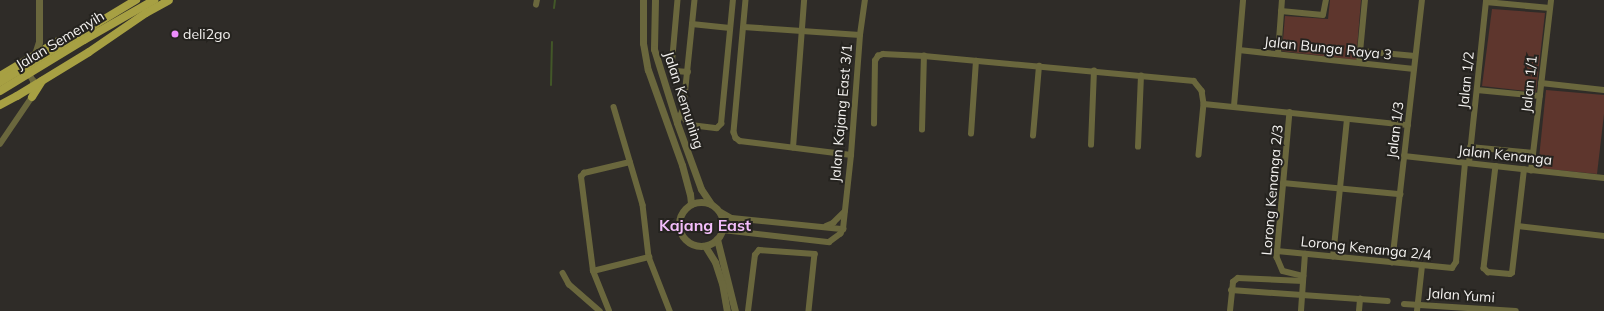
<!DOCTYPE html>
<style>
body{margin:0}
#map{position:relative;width:1604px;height:311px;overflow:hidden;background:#2f2c28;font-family:Mulish,sans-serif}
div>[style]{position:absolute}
.green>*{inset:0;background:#5e362d}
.stream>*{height:2px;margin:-1px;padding:0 1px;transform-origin:1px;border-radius:1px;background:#425728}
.minor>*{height:5.5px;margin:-2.75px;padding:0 2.75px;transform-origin:2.75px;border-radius:2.75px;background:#6a673d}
.tertiary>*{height:7px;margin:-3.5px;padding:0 3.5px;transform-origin:3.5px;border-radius:3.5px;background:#6a673d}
.tertiary>.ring{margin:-3.5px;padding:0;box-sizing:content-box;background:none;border:7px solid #6a673d;border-radius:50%}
.primary>*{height:8px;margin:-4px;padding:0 4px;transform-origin:4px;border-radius:4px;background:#a7a043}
.dots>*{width:11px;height:11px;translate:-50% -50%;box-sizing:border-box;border:2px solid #25231f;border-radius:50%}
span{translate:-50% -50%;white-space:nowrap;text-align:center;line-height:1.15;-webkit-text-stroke:4px #25231f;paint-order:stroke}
.poi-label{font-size:14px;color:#f3f1ef}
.left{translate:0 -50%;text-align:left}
.street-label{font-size:14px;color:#f3f1ef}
.quarter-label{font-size:16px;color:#f3befb;font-weight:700}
</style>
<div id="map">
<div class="green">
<div style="clip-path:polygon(1330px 0,1361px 0,1356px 60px,1282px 51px,1285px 16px,1328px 19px)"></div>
<div style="clip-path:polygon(1492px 9px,1545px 13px,1536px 92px,1482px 86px)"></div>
<div style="clip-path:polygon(1546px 90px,1604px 95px,1604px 114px,1597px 174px,1538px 168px)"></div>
</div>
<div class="stream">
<div style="left:554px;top:8px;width:8px;rotate:-83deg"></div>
<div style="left:551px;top:85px;width:43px;rotate:-88.7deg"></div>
</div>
<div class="minor">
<div style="left:678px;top:0;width:67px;rotate:95.1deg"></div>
<div style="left:672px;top:67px;width:6px;rotate:45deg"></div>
<div style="left:676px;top:71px;width:12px;rotate:5deg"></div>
<div style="left:695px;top:0;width:108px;rotate:95.9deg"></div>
<div style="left:684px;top:107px;width:13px;rotate:81deg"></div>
<div style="left:686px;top:120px;width:7px;rotate:45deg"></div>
<div style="left:691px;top:125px;width:26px;rotate:7deg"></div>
<div style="left:717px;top:128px;width:6px;rotate:-45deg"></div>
<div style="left:721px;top:124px;width:125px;rotate:-84.5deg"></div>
<div style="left:746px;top:0;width:133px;rotate:95.2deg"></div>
<div style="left:734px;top:132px;width:6px;rotate:72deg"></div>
<div style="left:736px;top:138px;width:5px;rotate:37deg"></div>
<div style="left:740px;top:141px;width:112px;rotate:7.2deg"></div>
<div style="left:1486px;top:2px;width:64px;rotate:5.4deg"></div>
<div style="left:536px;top:5px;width:5px;rotate:-79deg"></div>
<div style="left:1281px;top:11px;width:42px;rotate:5.4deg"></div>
<div style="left:1323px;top:15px;width:15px;rotate:-79deg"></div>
<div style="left:692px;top:24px;width:38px;rotate:6deg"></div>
<div style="left:744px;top:27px;width:116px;rotate:3.9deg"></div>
<div style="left:1239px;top:50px;width:176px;rotate:6.2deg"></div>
<div style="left:1361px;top:51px;width:54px;rotate:5.3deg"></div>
<div style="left:1278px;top:54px;width:54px;rotate:-85.8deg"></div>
<div style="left:1359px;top:63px;width:63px;rotate:-84.6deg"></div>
<div style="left:1541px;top:83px;width:63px;rotate:6.3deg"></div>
<div style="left:1477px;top:90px;width:63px;rotate:5.4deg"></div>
<div style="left:1204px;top:104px;width:205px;rotate:5.9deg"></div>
<div style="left:1234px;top:106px;width:106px;rotate:-85.1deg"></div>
<div style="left:614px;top:107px;width:102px;rotate:73.5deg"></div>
<div style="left:643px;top:205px;width:52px;rotate:83.4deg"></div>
<div style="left:649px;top:257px;width:58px;rotate:68.7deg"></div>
<div style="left:1290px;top:112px;width:146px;rotate:95.1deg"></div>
<div style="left:1277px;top:257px;width:15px;rotate:67deg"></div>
<div style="left:1283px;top:271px;width:21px;rotate:14deg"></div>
<div style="left:677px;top:123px;width:17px;rotate:-66deg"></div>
<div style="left:874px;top:124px;width:63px;rotate:-89.1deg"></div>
<div style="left:875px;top:61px;width:6px;rotate:-59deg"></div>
<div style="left:878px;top:56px;width:5px;rotate:-22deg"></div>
<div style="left:883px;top:54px;width:41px;rotate:2.8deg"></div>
<div style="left:924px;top:56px;width:271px;rotate:5.3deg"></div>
<div style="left:1194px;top:81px;width:13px;rotate:51deg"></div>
<div style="left:1202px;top:91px;width:13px;rotate:81deg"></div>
<div style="left:1204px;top:104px;width:51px;rotate:95.6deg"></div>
<div style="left:922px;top:130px;width:74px;rotate:-88.5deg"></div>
<div style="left:971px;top:134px;width:73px;rotate:-86.1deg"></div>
<div style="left:1033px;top:136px;width:70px;rotate:-85.1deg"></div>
<div style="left:0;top:144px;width:57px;rotate:-55.8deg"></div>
<div style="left:32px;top:97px;width:16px;rotate:-86deg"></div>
<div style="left:33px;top:81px;width:8px;rotate:-120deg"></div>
<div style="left:1091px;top:145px;width:74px;rotate:-87.7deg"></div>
<div style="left:1138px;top:147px;width:71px;rotate:-87.6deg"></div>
<div style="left:1470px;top:147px;width:63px;rotate:5.4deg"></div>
<div style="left:793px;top:148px;width:148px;rotate:-85.7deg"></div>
<div style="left:1404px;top:156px;width:201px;rotate:6.3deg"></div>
<div style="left:1469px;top:163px;width:164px;rotate:-84deg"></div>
<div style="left:1496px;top:166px;width:103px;rotate:96.7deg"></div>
<div style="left:1484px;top:268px;width:6px;rotate:45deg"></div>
<div style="left:1488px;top:272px;width:22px;rotate:5deg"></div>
<div style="left:1510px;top:274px;width:2px;rotate:-27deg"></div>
<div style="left:1512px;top:273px;width:104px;rotate:-83.4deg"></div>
<div style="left:1531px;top:171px;width:172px;rotate:-83.3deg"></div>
<div style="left:1283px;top:183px;width:118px;rotate:5.4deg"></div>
<div style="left:721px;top:212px;width:13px;rotate:29deg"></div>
<div style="left:732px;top:218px;width:112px;rotate:5.7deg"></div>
<div style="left:826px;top:226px;width:8px;rotate:-23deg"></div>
<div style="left:833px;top:223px;width:16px;rotate:-45deg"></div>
<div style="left:1518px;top:226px;width:87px;rotate:6.6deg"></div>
<div style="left:723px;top:230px;width:107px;rotate:6.5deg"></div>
<div style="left:829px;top:242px;width:14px;rotate:-36deg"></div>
<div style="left:840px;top:234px;width:6px;rotate:-59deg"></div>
<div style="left:843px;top:229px;width:74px;rotate:-83.8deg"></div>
<div style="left:851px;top:155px;width:120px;rotate:-85.7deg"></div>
<div style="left:860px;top:35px;width:35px;rotate:-82deg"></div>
<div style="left:1277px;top:251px;width:176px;rotate:5.5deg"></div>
<div style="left:1452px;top:268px;width:7px;rotate:-56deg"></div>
<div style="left:1456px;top:262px;width:99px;rotate:-84.8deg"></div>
<div style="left:1333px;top:257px;width:138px;rotate:-84.2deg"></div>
<div style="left:1392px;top:263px;width:265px;rotate:-83.5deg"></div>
<div style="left:593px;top:271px;width:58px;rotate:-14deg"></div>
<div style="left:563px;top:273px;width:13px;rotate:61deg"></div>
<div style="left:569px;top:284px;width:41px;rotate:41.1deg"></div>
<div style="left:1231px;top:290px;width:157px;rotate:4deg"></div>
<div style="left:1404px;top:304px;width:112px;rotate:3.6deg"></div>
<div style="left:609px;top:311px;width:43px;rotate:-111.8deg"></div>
<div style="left:593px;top:271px;width:95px;rotate:-97.3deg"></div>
<div style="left:581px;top:177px;width:5px;rotate:-53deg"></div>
<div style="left:584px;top:173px;width:47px;rotate:-13.4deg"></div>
<div style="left:748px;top:311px;width:56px;rotate:-82.9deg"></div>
<div style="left:755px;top:255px;width:6px;rotate:-51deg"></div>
<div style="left:759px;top:250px;width:56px;rotate:4.1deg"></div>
<div style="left:815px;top:254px;width:57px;rotate:96deg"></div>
<div style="left:1230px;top:311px;width:29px;rotate:-84deg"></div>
<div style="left:1233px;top:282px;width:6px;rotate:-39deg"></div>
<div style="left:1238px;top:278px;width:65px;rotate:2.6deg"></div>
<div style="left:1301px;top:311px;width:57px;rotate:-86deg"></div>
<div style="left:1359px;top:311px;width:12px;rotate:-85deg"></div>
<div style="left:1417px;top:311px;width:45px;rotate:-83.7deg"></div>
</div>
<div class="tertiary">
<div style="left:643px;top:0;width:43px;rotate:90deg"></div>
<div style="left:643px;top:43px;width:27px;rotate:80deg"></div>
<div style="left:648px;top:70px;width:101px;rotate:70.3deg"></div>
<div style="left:682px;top:165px;width:30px;rotate:75deg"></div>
<div style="left:690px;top:194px;width:10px;rotate:84deg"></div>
<div style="left:655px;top:0;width:49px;rotate:91.2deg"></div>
<div style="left:654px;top:49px;width:77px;rotate:72.7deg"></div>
<div style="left:677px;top:123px;width:70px;rotate:70deg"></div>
<div style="left:701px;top:189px;width:18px;rotate:56deg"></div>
<div style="left:35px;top:54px;width:13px;rotate:-72deg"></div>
<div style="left:39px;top:42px;width:42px;rotate:-90deg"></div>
<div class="ring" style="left:679px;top:202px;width:37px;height:37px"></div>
<div style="left:717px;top:239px;width:74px;rotate:76deg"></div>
<div style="left:705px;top:246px;width:19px;rotate:58deg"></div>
<div style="left:715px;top:262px;width:22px;rotate:72deg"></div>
<div style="left:722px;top:283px;width:28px;rotate:80deg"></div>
</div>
<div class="primary">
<div style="left:0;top:76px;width:68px;rotate:-31.1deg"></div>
<div style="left:0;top:82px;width:159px;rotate:-31.1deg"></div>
<div style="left:0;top:91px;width:98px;rotate:-31.3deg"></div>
<div style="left:84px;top:40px;width:81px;rotate:-29.7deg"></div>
<div style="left:32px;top:97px;width:19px;rotate:-58deg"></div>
<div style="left:0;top:105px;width:19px;rotate:-28deg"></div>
<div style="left:17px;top:96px;width:84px;rotate:-31.4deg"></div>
<div style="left:89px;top:52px;width:69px;rotate:-34.4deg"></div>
<div style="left:146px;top:13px;width:26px;rotate:-29deg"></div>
</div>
<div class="dots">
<div style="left:175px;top:34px;background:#ec8cfb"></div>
</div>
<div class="poi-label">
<span class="left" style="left:183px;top:34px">deli2go</span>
</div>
<div class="street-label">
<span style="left:60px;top:40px;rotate:-31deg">Jalan Semenyih</span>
<span style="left:1328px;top:48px;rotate:6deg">Jalan Bunga Raya 3</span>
<span style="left:1466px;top:80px;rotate:-84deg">Jalan 1/2</span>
<span style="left:1529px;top:84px;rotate:-84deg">Jalan 1/1</span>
<span style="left:684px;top:100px;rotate:72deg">Jalan Kemuning</span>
<span style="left:841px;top:113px;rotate:-85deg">Jalan Kajang East 3/1</span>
<span style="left:1395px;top:130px;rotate:-83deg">Jalan 1/3</span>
<span style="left:1505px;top:155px;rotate:6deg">Jalan Kenanga</span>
<span style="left:1272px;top:190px;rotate:-85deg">Lorong Kenanga 2/3</span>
<span style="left:1366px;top:248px;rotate:6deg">Lorong Kenanga 2/4</span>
<span style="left:1461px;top:295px;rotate:4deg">Jalan Yumi</span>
</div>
<div class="quarter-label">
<span style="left:705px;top:225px">Kajang East</span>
</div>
</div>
